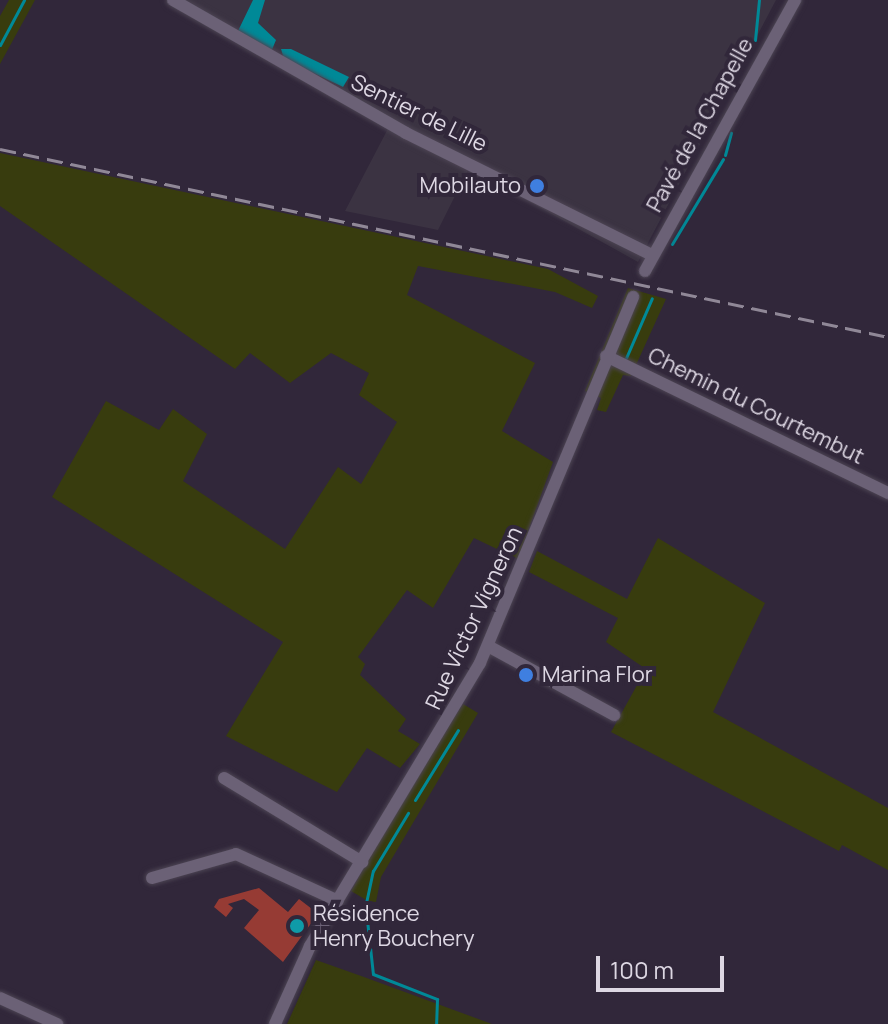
<!DOCTYPE html>
<meta charset="utf-8">
<style>
body{margin:0}
#map{position:relative;width:888px;height:1024px;overflow:hidden;background:#31273a;font-family:Manrope,sans-serif}
div>[style]{position:absolute}
.industrial>*{inset:0;background:#3b3342}
.green>*{inset:0;background:#383c0e}
.water>*{inset:0;background:#008997}
.stream>*{height:3px;margin:-1.5px;padding:0 1.5px;transform-origin:1.5px;border-radius:1.5px;background:#008997}
.building>*{inset:0;background:#963b34}
.roads{filter:drop-shadow(0 0 2px #4c4453) drop-shadow(0 0 2px #4c4453)}
.minor>*{height:12px;margin:-6px;padding:0 6px;transform-origin:6px;border-radius:6px;background:#6b6176}
.rail>*{height:3px;margin-top:-1.5px;transform-origin:0;background:repeating-linear-gradient(90deg,#908897 0 16px,transparent 0 24px)}
.dots>*{width:22px;height:22px;translate:-50% -50%;box-sizing:border-box;border:4px solid #31273a;border-radius:50%}
span{translate:-50% -50%;white-space:nowrap;text-align:center;line-height:1.15;-webkit-text-stroke:8px #31273a;paint-order:stroke}
.street-label{font-size:22px;color:#ddd7e3}
.poi-label{font-size:22px;color:#ddd7e3}
.right{translate:-100% -50%;text-align:right}
.left{translate:0 -50%;text-align:left}
.scale{position:absolute;left:596px;top:956px;width:128px;height:36px;box-sizing:border-box;border:4px solid #ddd7e3;border-top:0;padding-left:10px;font-size:24px;line-height:28px;white-space:nowrap;color:#ddd7e3;-webkit-text-stroke:6px #31273a;paint-order:stroke}
</style>
<div id="map">
<div class="industrial">
<div style="clip-path:polygon(184px 0,776px 0,638px 262px,469px 168px,438px 230px,345px 211px,393px 119px)"></div>
</div>
<div class="green">
<div style="clip-path:polygon(9px 0,35px 0,0 64px,0 16px)"></div>
<div style="clip-path:polygon(0 153px,548px 269px,598px 296px,592px 308px,555px 292px,418px 266px,407px 295px,535px 363px,502px 431px,553px 462px,518px 559px,474px 538px,433px 608px,407px 590px,358px 657px,365px 664px,360px 675px,406px 719px,398px 731px,420px 744px,400px 768px,367px 748px,337px 792px,226px 736px,283px 642px,52px 497px,106px 401px,159px 430px,173px 409px,207px 434px,183px 481px,285px 549px,338px 467px,361px 484px,397px 422px,359px 395px,369px 373px,331px 353px,290px 383px,250px 353px,235px 369px,0 206px)"></div>
<div style="clip-path:polygon(628px 288px,666px 299px,631px 376px,623px 375px,606px 412px,597px 410px,601px 398px,585px 391px)"></div>
<div style="clip-path:polygon(658px 538px,765px 603px,713px 712px,888px 808px,888px 870px,842px 845px,839px 851px,611px 732px,646px 669px,606px 642px,618px 618px,529px 572px,537px 551px,627px 599px)"></div>
<div style="clip-path:polygon(463px 704px,478px 713px,381px 877px,376px 902px,368px 901px,351px 891px,413px 778px)"></div>
<div style="clip-path:polygon(316px 960px,364px 977px,492px 1024px,287px 1024px)"></div>
</div>
<div class="water">
<div style="clip-path:polygon(253px 0,265px 0,258px 23px,276px 40px,271px 52px,237px 33px)"></div>
<div style="clip-path:polygon(281px 49px,291px 49px,349px 77px,343px 87px,284px 59px)"></div>
</div>
<div class="stream">
<div style="left:755px;top:40px;width:40px;rotate:-84.3deg"></div>
<div style="left:0;top:45px;width:51px;rotate:-61.9deg"></div>
<div style="left:725px;top:155px;width:23px;rotate:-75deg"></div>
<div style="left:672px;top:244px;width:99px;rotate:-59deg"></div>
<div style="left:626px;top:358px;width:65px;rotate:-66.6deg"></div>
<div style="left:415px;top:800px;width:82px;rotate:-58.4deg"></div>
<div style="left:366px;top:903px;width:33px;rotate:-78deg"></div>
<div style="left:373px;top:871px;width:68px;rotate:-58.9deg"></div>
<div style="left:366px;top:911px;width:63px;rotate:83.7deg"></div>
<div style="left:373px;top:974px;width:69px;rotate:21.3deg"></div>
<div style="left:437px;top:999px;width:25px;rotate:92deg"></div>
</div>
<div class="building">
<div style="clip-path:polygon(259px 888px,288px 912px,299px 899px,312px 909px,317px 903px,323px 907px,283px 962px,244px 928px,259px 910px,244px 899px,228px 904px,233px 908px,226px 917px,214px 907px,219px 899px)"></div>
</div>
<div class="roads">
<div class="minor">
<div style="left:173px;top:0;width:268px;rotate:29.7deg"></div>
<div style="left:406px;top:133px;width:275px;rotate:26.4deg"></div>
<div style="left:645px;top:271px;width:310px;rotate:-61deg"></div>
<div style="left:606px;top:356px;width:314px;rotate:25.9deg"></div>
<div style="left:488px;top:646px;width:144px;rotate:28.7deg"></div>
<div style="left:224px;top:778px;width:162px;rotate:31.3deg"></div>
<div style="left:152px;top:878px;width:87px;rotate:-15.9deg"></div>
<div style="left:236px;top:854px;width:112px;rotate:24.7deg"></div>
<div style="left:0;top:998px;width:63px;rotate:24.5deg"></div>
<div style="left:275px;top:1024px;width:85px;rotate:-65.8deg"></div>
<div style="left:310px;top:946px;width:330px;rotate:-59deg"></div>
<div style="left:480px;top:663px;width:397px;rotate:-67.3deg"></div>
</div>
</div>
<div class="rail">
<div style="left:0;top:149px;width:908px;rotate:11.95deg"></div>
</div>
<div class="dots">
<div style="left:537px;top:186px;background:#3f7fe0"></div>
<div style="left:526px;top:675px;background:#3f7fe0"></div>
<div style="left:297px;top:926px;background:#0f9aa8"></div>
</div>
<div class="street-label">
<span style="left:419px;top:113px;rotate:26deg">Sentier de Lille</span>
<span style="left:700px;top:125px;rotate:-61deg">Pavé de la Chapelle</span>
<span style="left:756px;top:406px;rotate:26deg">Chemin du Courtembut</span>
<span style="left:474px;top:618px;rotate:-65deg">Rue Victor Vigneron</span>
</div>
<div class="poi-label">
<span class="right" style="left:521px;top:186px">Mobilauto</span>
<span class="left" style="left:542px;top:675px">Marina Flor</span>
<span class="left" style="left:313px;top:926px">Résidence<br>Henry Bouchery</span>
</div>
<div class="scale">100 m</div>
</div>
